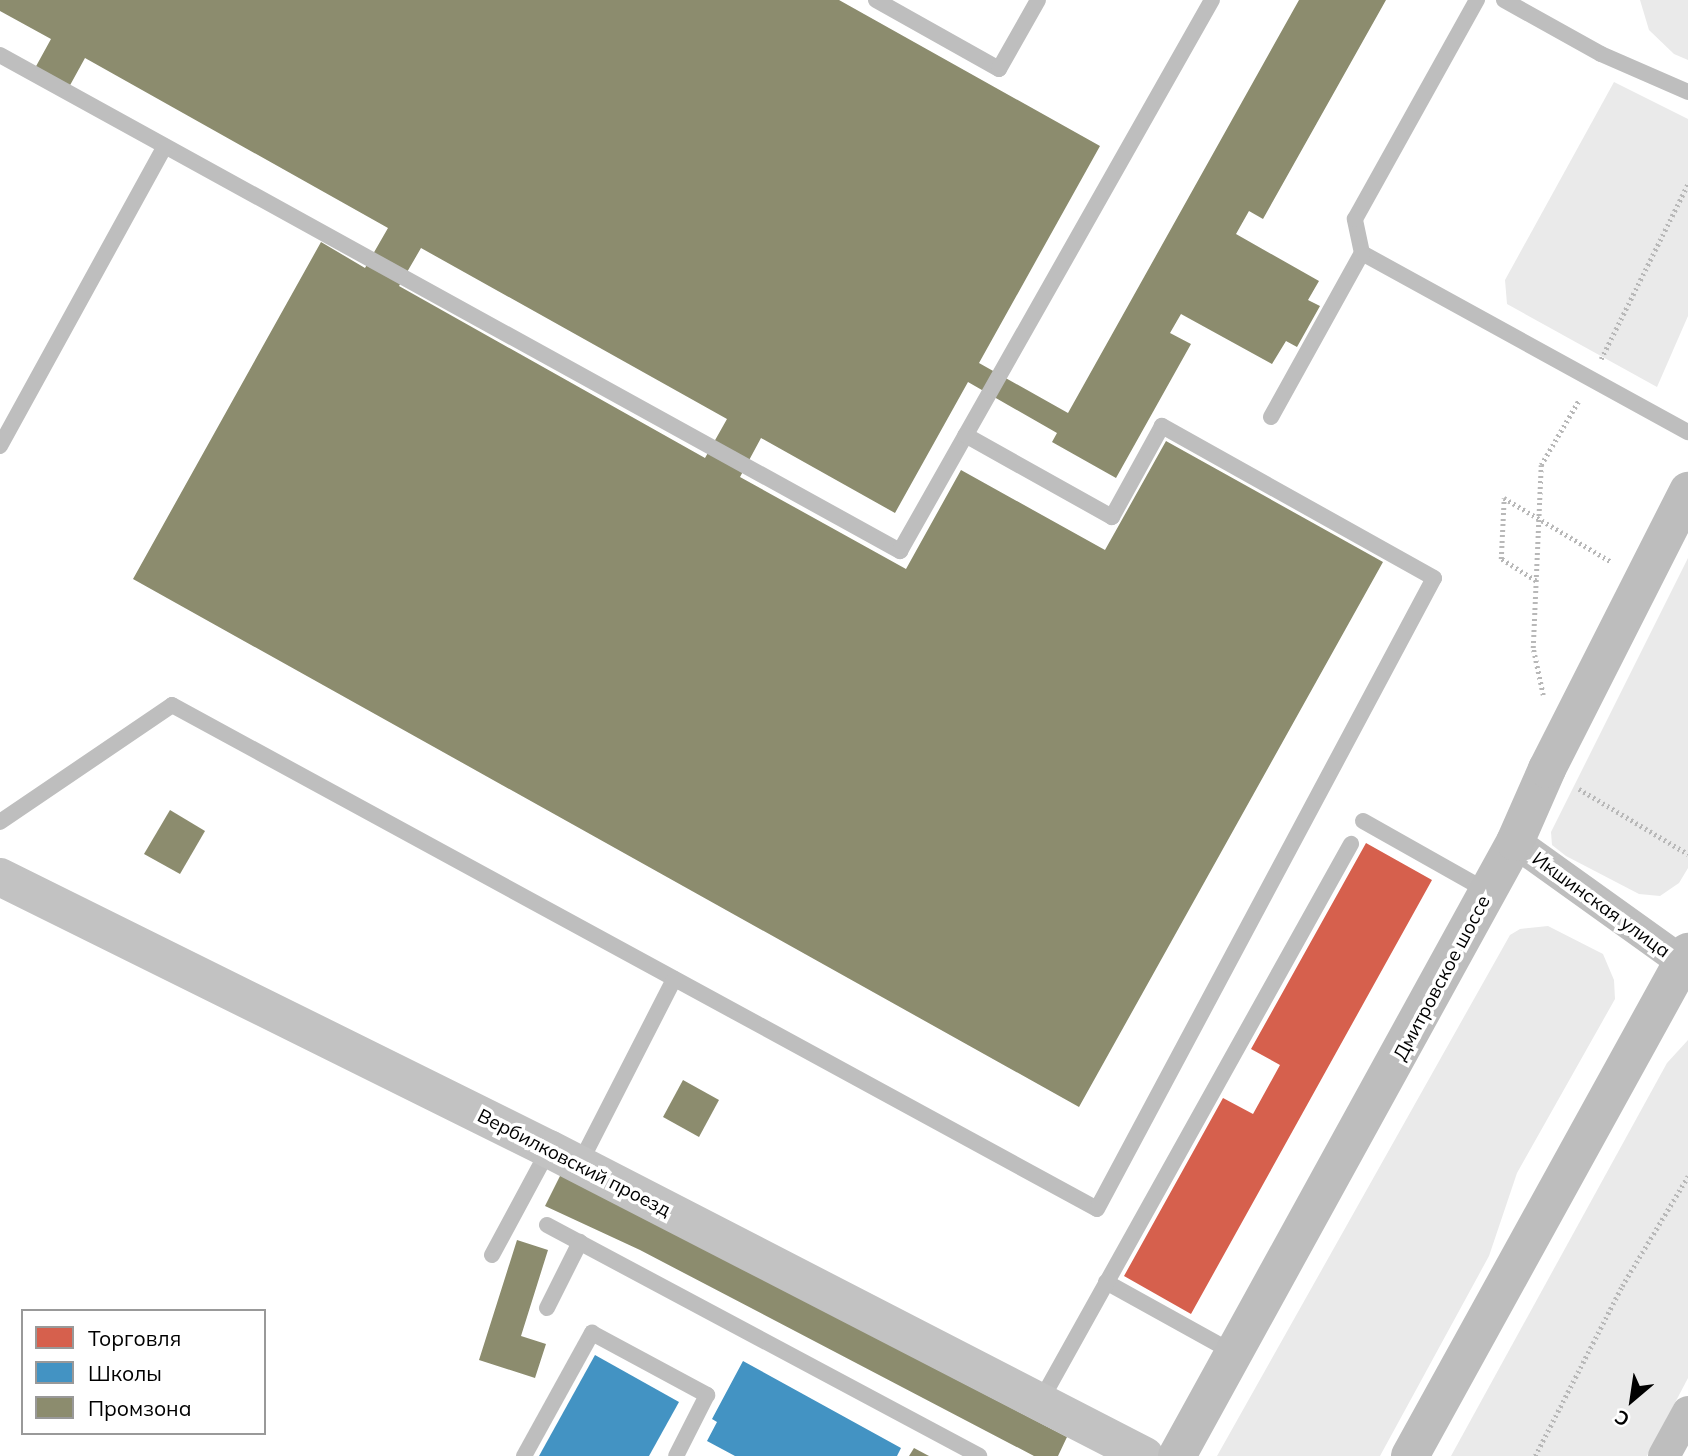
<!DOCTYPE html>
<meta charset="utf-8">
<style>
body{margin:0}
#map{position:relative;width:1688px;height:1456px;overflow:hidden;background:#fff;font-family:Mulish,sans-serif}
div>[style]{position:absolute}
.green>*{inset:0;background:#eaeaea}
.shops>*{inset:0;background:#d6604d}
.schools>*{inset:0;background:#4393c3}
.industry>*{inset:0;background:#8c8c6e}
.path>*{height:4.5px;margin-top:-2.25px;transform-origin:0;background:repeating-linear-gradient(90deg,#b8b8b8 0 2px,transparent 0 5.5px)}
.lane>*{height:16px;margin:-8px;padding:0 8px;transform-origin:8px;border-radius:8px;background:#bebebe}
.street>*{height:32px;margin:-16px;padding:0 16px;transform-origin:16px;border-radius:16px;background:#bebebe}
.secondary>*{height:38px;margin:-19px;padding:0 19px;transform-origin:19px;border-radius:19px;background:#c2c2c2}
.primary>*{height:38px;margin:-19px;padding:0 19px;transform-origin:19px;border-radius:19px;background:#bdbdbd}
span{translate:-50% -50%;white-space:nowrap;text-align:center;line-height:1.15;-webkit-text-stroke:7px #fff;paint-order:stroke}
.street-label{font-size:19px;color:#000}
.legend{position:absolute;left:21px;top:1309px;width:245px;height:126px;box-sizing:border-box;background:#fff;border:2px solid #999;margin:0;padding:9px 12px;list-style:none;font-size:21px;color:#000}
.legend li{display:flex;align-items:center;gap:14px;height:35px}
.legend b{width:35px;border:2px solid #999}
.north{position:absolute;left:1597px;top:1365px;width:70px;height:70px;-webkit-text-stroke:5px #fff;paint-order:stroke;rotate:209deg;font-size:19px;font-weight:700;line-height:28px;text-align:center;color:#000}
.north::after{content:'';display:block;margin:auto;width:24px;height:32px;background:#000;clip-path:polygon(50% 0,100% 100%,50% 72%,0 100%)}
</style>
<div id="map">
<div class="green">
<div style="clip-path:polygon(1640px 0,1688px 0,1688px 60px,1674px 54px,1649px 30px)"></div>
<div style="clip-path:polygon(1614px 82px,1688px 119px,1688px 316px,1657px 387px,1507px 304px,1505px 280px)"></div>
<div style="clip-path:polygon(1688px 558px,1688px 868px,1679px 883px,1660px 896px,1639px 894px,1566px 856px,1552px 845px,1551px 832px)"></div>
<div style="clip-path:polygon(1548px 926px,1603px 954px,1614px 980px,1615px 999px,1517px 1173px,1489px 1256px,1380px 1456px,1217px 1456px,1510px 935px,1520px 929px)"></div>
<div style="clip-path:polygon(1688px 1040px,1688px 1378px,1647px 1456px,1451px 1456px,1667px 1063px)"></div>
</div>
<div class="shops">
<div style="clip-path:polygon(1366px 843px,1432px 880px,1191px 1314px,1124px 1276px,1223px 1098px,1253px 1114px,1280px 1065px,1251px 1049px)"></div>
</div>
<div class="schools">
<div style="clip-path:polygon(595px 1355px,679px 1402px,649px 1456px,539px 1456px)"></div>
<div style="clip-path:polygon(743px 1361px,901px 1448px,897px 1456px,735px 1456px,707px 1441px,717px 1422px,712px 1419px)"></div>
</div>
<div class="industry">
<div style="clip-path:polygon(evenodd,0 0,839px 0,1100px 146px,979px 363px,1068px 413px,1299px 0,1386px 0,1263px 219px,1249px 211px,1236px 234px,1319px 281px,1308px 300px,1320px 306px,1297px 347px,1286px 341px,1272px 364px,1181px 314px,1170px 333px,1191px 344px,1116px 478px,1052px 442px,1057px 433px,968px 382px,895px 513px,761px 438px,740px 477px,906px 569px,961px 470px,1105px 550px,1166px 441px,1383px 562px,1079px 1107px,133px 579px,321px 242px,365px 268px,388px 228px,85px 58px,63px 98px,29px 79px,51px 39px,0 11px,0 0,421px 248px,727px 419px,705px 458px,399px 286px,421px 248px)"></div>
<div style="clip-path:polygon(170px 810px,205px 831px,180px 874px,144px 854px)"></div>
<div style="clip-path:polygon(683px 1080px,719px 1100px,699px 1137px,663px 1117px)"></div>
<div style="clip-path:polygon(561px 1174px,1067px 1437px,1058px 1456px,1034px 1456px,640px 1250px,545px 1206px)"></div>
<div style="clip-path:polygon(517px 1240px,548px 1250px,521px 1336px,546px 1344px,535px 1378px,479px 1360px)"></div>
<div style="clip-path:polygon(914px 1448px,929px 1456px,909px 1456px)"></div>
</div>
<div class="path">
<div style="left:1601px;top:359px;width:195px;rotate:-63.6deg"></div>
<div style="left:1536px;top:581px;width:41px;rotate:-147.8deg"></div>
<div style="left:1501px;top:559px;width:61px;rotate:-87.2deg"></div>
<div style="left:1504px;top:498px;width:126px;rotate:30.7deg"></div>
<div style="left:1543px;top:695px;width:48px;rotate:-102deg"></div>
<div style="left:1533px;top:648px;width:183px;rotate:-87.5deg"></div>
<div style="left:1541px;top:465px;width:75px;rotate:-59.7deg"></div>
<div style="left:1579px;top:789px;width:127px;rotate:30.8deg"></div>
<div style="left:1535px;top:1456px;width:191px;rotate:-62.9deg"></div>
<div style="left:1622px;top:1286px;width:128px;rotate:-59deg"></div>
</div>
<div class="lane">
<div style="left:876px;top:0;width:141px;rotate:29.3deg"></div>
<div style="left:999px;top:69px;width:79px;rotate:-60.5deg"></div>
<div style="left:1504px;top:0;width:111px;rotate:29.1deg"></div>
<div style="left:1601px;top:54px;width:95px;rotate:23.6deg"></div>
<div style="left:0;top:55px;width:1028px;rotate:28.86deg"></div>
<div style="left:900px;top:551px;width:633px;rotate:-60.48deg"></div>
<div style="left:1362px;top:253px;width:372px;rotate:28.8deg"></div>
<div style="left:1271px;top:417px;width:188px;rotate:-61deg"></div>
<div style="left:1362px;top:253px;width:35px;rotate:-102deg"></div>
<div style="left:1355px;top:219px;width:251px;rotate:-60.9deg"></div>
<div style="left:0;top:446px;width:342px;rotate:-61.2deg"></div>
<div style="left:1363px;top:821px;width:145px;rotate:29.4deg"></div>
<div style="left:0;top:822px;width:208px;rotate:-34.2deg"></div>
<div style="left:172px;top:705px;width:1053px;rotate:28.58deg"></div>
<div style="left:1097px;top:1209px;width:715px;rotate:-61.89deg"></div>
<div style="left:1434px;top:578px;width:312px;rotate:-150.8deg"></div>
<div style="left:1162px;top:426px;width:104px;rotate:118.8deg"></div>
<div style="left:1112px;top:517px;width:168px;rotate:-150.8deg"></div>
<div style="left:579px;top:1165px;width:209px;rotate:-62.9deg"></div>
<div style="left:547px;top:1225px;width:490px;rotate:28.1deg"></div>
<div style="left:492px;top:1255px;width:120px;rotate:-61.7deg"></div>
<div style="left:1106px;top:1282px;width:146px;rotate:29deg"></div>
<div style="left:547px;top:1308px;width:74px;rotate:-63.4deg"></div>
<div style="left:1040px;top:1402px;width:639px;rotate:-60.87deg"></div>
<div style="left:524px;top:1456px;width:141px;rotate:-61.1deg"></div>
<div style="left:592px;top:1333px;width:131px;rotate:28.3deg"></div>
<div style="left:707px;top:1395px;width:68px;rotate:116.9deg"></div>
</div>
<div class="street">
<div style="left:1515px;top:842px;width:213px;rotate:35.6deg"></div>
<div style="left:1664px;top:1456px;width:50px;rotate:-61.4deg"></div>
</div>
<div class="secondary">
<div style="left:0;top:877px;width:613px;rotate:26.36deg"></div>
<div style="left:549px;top:1149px;width:670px;rotate:27.25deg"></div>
</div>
<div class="primary">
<div style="left:1177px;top:1456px;width:701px;rotate:-61.17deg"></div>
<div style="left:1515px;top:842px;width:80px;rotate:-66.3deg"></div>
<div style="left:1547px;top:769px;width:312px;rotate:-63.1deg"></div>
<div style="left:1410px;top:1456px;width:576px;rotate:-61.12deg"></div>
</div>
<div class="street-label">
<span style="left:1601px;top:905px;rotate:36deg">Икшинская улица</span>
<span style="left:1442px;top:978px;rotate:-62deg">Дмитровское шоссе</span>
<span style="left:574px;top:1163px;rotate:27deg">Вербилковский проезд</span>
</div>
<ul class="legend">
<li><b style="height:19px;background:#d6604d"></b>Торговля</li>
<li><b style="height:19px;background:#4393c3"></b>Школы</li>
<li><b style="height:19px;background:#8c8c6e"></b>Промзона</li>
</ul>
<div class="north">С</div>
</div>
